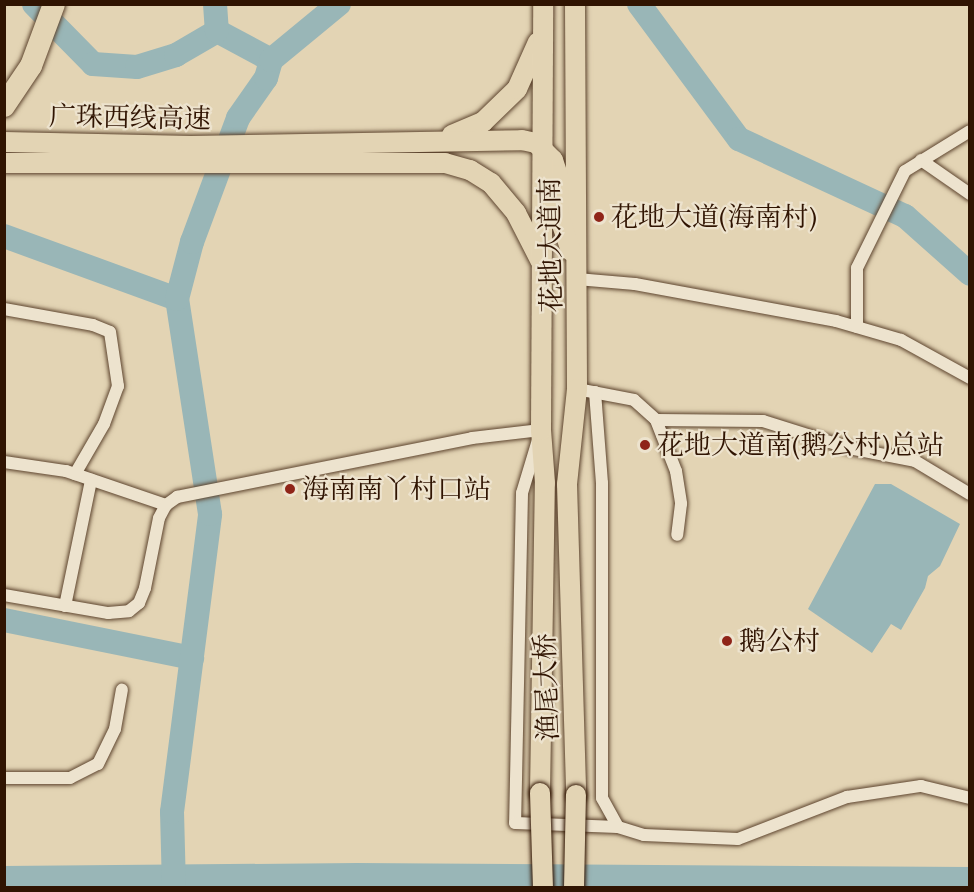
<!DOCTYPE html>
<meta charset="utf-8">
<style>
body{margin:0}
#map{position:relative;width:974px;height:892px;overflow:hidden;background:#e3d4b4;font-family:"EB Garamond","Noto Serif SC",serif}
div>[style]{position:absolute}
.water>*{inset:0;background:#99b6b7}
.river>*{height:24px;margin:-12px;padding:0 12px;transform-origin:12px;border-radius:12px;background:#99b6b7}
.roads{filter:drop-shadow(0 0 2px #5d442e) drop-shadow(0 0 2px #5d442e)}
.minor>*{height:12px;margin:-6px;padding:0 6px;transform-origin:6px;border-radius:6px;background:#ede3ce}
.primary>*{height:20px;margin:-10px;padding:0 10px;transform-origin:10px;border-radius:10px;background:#e3d4b4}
.motorway>*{height:22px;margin:-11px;padding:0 11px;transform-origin:11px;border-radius:11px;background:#e3d4b4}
.bridges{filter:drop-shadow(0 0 2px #301402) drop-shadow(0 0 2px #301402)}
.primary-bridge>*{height:20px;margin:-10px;padding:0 10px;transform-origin:10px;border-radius:10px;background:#e3d4b4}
.dots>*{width:16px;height:16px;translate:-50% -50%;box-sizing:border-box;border:3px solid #ede3ce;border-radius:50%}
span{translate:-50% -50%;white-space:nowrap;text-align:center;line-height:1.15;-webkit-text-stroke:4.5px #ede3ce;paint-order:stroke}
.street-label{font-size:27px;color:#301402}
.poi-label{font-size:27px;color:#301402}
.left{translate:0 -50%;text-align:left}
.frame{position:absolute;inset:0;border:6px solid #301402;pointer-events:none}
</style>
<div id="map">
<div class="water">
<div style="clip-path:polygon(875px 484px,891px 484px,960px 524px,940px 566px,928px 576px,925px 588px,901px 630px,891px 624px,872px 653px,808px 609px)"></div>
<div style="clip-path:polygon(357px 863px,969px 867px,970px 887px,5px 888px,4px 866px)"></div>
</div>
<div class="river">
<div style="left:34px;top:4px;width:84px;rotate:45.5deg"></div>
<div style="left:93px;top:64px;width:44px;rotate:3.9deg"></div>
<div style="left:137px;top:67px;width:41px;rotate:-17.1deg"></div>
<div style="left:176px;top:55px;width:48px;rotate:-30.3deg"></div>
<div style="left:217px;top:31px;width:61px;rotate:28.2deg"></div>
<div style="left:215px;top:4px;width:27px;rotate:86deg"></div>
<div style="left:639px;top:4px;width:168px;rotate:53.5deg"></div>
<div style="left:739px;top:139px;width:183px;rotate:24.9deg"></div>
<div style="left:905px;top:216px;width:87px;rotate:41.7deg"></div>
<div style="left:4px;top:236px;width:184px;rotate:20deg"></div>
<div style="left:4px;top:620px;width:192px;rotate:11.4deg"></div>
<div style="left:174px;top:888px;width:76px;rotate:-91.5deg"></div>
<div style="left:172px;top:812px;width:300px;rotate:-82.7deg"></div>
<div style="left:210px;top:514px;width:218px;rotate:-98.7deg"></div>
<div style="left:177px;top:299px;width:59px;rotate:-75.3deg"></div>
<div style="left:192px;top:242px;width:132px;rotate:-69.6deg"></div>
<div style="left:238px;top:118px;width:49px;rotate:-55deg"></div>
<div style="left:266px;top:78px;width:19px;rotate:-74deg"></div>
<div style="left:271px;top:60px;width:88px;rotate:-39.5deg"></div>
</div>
<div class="roads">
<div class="minor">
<div style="left:921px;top:160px;width:60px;rotate:34.8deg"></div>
<div style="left:577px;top:279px;width:58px;rotate:4.9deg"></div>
<div style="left:635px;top:284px;width:204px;rotate:10.4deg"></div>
<div style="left:836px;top:321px;width:68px;rotate:16.3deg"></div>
<div style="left:901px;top:340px;width:79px;rotate:28.8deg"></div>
<div style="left:4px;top:309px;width:90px;rotate:10.2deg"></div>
<div style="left:93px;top:325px;width:18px;rotate:22deg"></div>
<div style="left:110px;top:332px;width:55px;rotate:81.6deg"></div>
<div style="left:118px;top:386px;width:40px;rotate:110.2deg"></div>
<div style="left:104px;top:424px;width:58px;rotate:120.1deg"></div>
<div style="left:857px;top:327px;width:59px;rotate:-90deg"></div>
<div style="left:857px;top:268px;width:108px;rotate:-63.7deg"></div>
<div style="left:905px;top:171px;width:76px;rotate:-31.6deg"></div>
<div style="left:577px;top:389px;width:58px;rotate:10.9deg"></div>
<div style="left:634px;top:400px;width:30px;rotate:42deg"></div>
<div style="left:656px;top:420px;width:55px;rotate:68.6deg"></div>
<div style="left:676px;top:471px;width:33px;rotate:81deg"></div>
<div style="left:681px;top:504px;width:31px;rotate:97deg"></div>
<div style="left:595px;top:392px;width:91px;rotate:85.6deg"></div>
<div style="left:602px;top:483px;width:315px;rotate:90deg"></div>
<div style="left:602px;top:798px;width:33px;rotate:61deg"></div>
<div style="left:618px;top:827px;width:27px;rotate:17deg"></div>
<div style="left:644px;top:835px;width:94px;rotate:2.4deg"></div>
<div style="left:738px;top:839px;width:117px;rotate:-21.1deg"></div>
<div style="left:847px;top:797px;width:75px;rotate:-8.5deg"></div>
<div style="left:921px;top:786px;width:50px;rotate:13.8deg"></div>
<div style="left:656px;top:420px;width:107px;rotate:0.5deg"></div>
<div style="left:763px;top:421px;width:90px;rotate:17.4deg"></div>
<div style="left:849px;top:448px;width:67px;rotate:11.1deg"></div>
<div style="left:915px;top:461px;width:64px;rotate:31deg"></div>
<div style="left:4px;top:462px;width:63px;rotate:8.3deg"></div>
<div style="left:66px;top:471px;width:106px;rotate:18.8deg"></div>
<div style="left:4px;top:595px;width:106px;rotate:9.8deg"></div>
<div style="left:108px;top:613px;width:21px;rotate:-5deg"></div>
<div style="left:129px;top:611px;width:13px;rotate:-39deg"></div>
<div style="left:139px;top:603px;width:16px;rotate:-68deg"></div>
<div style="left:145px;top:588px;width:71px;rotate:-78.7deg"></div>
<div style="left:159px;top:518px;width:15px;rotate:-62deg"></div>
<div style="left:166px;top:505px;width:14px;rotate:-36deg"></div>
<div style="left:177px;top:497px;width:301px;rotate:-11.3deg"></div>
<div style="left:472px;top:438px;width:69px;rotate:-6.6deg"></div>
<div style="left:541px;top:430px;width:66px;rotate:106.8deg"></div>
<div style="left:522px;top:493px;width:330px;rotate:91.2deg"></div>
<div style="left:515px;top:823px;width:103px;rotate:2.2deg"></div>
<div style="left:65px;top:606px;width:129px;rotate:-78.3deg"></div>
<div style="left:4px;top:778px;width:66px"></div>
<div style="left:70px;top:778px;width:31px;rotate:-27deg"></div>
<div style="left:98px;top:764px;width:39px;rotate:-64deg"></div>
<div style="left:115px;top:729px;width:40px;rotate:-80deg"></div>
</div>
<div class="primary">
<div style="left:575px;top:4px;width:385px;rotate:89.7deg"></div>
<div style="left:577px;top:389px;width:96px;rotate:96deg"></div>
<div style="left:567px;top:484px;width:311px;rotate:88.3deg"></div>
<div style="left:452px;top:135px;width:34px;rotate:-23deg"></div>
<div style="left:483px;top:122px;width:47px;rotate:-44.1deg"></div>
<div style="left:517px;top:89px;width:51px;rotate:-65.9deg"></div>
<div style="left:4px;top:142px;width:187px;rotate:1.2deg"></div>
<div style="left:191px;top:146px;width:331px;rotate:-1deg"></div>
<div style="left:522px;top:140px;width:14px;rotate:12deg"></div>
<div style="left:536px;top:143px;width:24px;rotate:45deg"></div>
<div style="left:553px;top:160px;width:16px;rotate:72deg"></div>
<div style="left:558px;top:175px;width:41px;rotate:88.6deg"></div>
<div style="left:559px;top:216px;width:37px;rotate:71deg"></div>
<div style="left:4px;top:163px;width:441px"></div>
<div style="left:445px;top:163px;width:26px;rotate:16deg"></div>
<div style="left:470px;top:170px;width:25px;rotate:32deg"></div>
<div style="left:491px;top:183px;width:39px;rotate:50deg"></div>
<div style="left:516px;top:213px;width:53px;rotate:62.9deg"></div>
<div style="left:540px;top:793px;width:310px;rotate:-89.1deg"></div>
<div style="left:545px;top:483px;width:53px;rotate:-94.3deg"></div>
<div style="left:541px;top:430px;width:426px;rotate:-89.7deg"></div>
</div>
<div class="motorway">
<div style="left:4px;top:106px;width:48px;rotate:-56deg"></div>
<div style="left:31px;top:66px;width:66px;rotate:-69.6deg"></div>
</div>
</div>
<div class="bridges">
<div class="primary-bridge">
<div style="left:540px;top:793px;width:95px;rotate:88.2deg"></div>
<div style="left:574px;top:888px;width:93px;rotate:-88.8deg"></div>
</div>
</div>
<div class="dots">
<div style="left:599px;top:217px;background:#8f2418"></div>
<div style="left:645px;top:445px;background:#8f2418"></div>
<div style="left:290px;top:489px;background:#8f2418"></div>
<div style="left:727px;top:641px;background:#8f2418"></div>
</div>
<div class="street-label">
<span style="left:130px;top:117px;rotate:1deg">广珠西线高速</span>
<span style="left:550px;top:245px;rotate:-91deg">花地大道南</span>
<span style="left:546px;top:687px;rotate:-92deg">渔尾大桥</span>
</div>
<div class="poi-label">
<span class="left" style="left:611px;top:217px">花地大道(海南村)</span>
<span class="left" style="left:657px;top:445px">花地大道南(鹅公村)总站</span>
<span class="left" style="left:302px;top:489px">海南南丫村口站</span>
<span class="left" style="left:739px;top:641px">鹅公村</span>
</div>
<div class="frame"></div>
</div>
